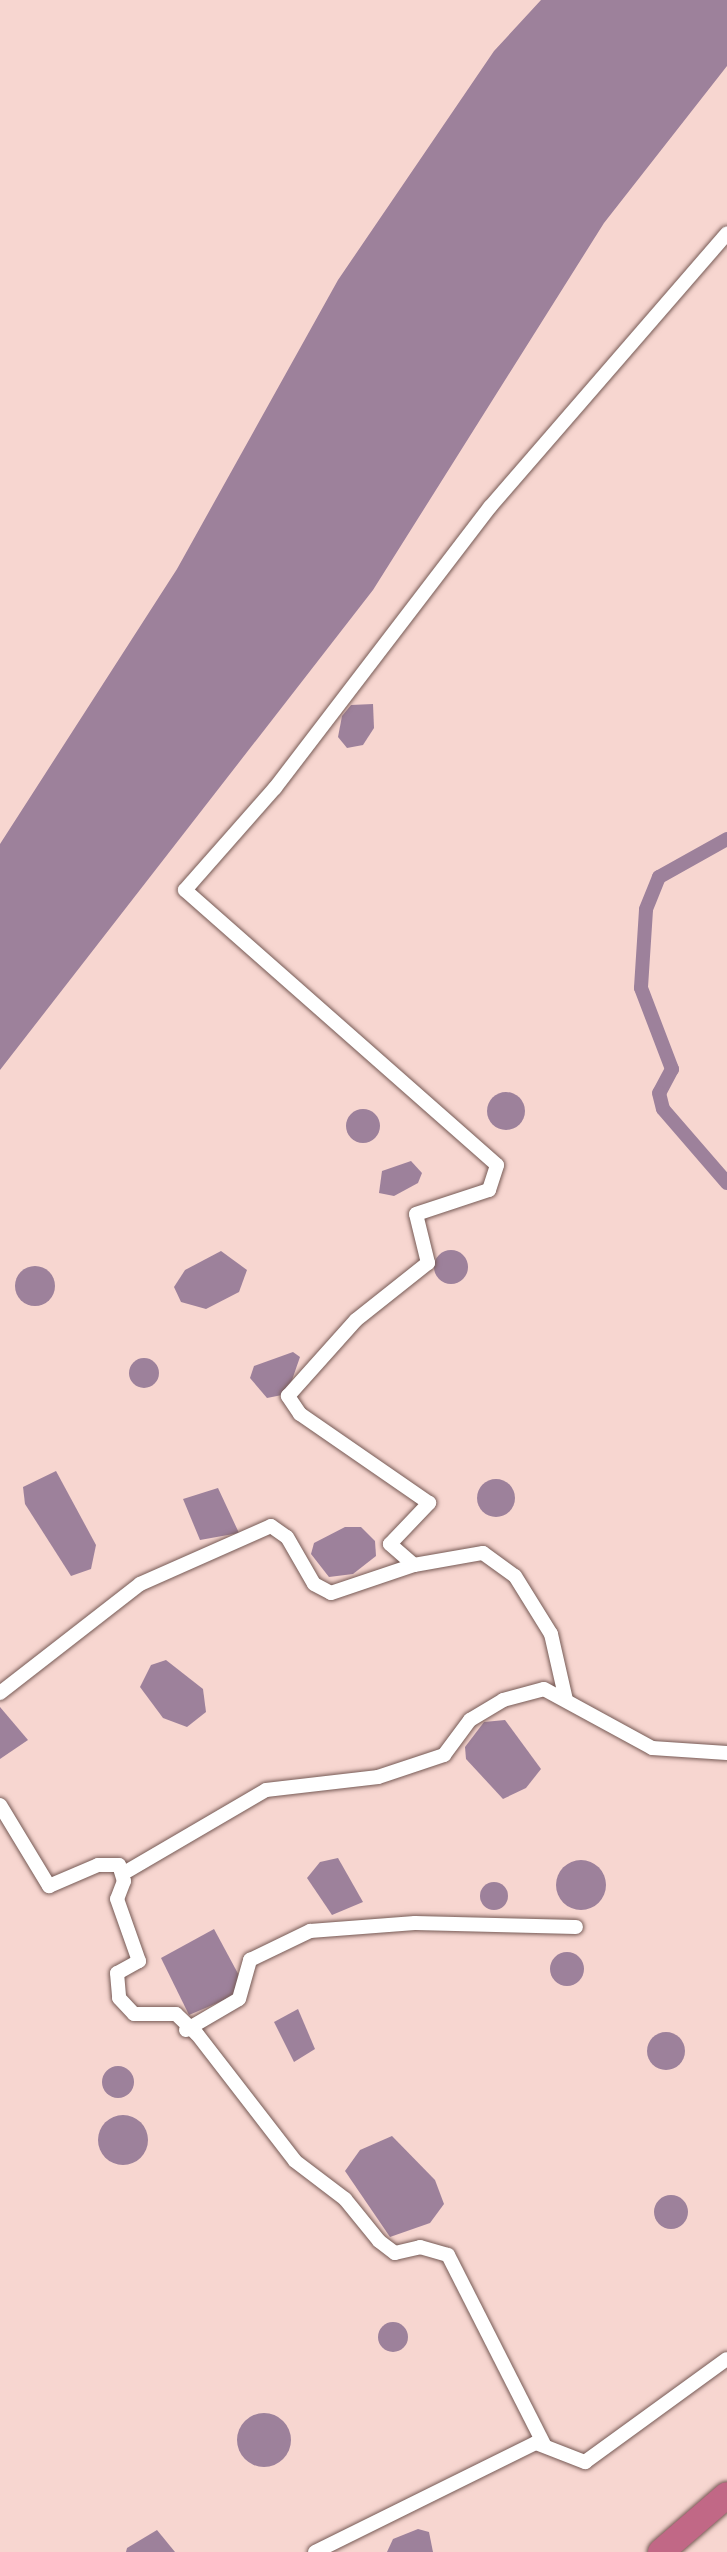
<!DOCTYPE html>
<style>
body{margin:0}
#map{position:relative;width:727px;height:2552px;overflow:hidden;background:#f7d6d0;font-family:"Golos Text",sans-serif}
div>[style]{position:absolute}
.water>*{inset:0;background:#9d819b}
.round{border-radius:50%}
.canal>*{height:14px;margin:-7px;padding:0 7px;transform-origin:7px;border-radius:7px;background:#9d819b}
.roads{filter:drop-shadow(0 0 2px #765a55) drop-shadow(0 0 2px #765a55)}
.street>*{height:14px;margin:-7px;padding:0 7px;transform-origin:7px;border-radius:7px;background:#fff}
.highway>*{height:26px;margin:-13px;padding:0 13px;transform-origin:13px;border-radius:13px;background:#c16886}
span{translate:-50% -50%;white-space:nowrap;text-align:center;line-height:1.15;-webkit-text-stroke:6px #f7d6d0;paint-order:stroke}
</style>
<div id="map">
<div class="water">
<div style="clip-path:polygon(541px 0,727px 0,727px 66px,604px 223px,373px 590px,0 1070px,0 844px,177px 569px,338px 280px,494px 51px)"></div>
<div style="clip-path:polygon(373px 704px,374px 728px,363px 745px,347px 748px,338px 737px,342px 716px,351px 705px)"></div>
<div class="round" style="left:487px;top:1092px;width:38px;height:38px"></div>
<div class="round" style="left:346px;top:1109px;width:34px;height:34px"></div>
<div style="clip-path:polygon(411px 1161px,422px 1173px,418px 1183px,394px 1196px,379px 1193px,382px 1171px)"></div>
<div class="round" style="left:434px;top:1250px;width:34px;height:34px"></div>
<div style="clip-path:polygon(221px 1251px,247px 1270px,239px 1292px,206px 1309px,181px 1302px,174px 1287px,185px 1270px)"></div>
<div class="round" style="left:15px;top:1266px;width:40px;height:40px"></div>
<div style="clip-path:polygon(293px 1352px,300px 1357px,292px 1380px,282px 1395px,267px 1398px,250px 1378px,254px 1366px)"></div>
<div class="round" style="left:129px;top:1358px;width:30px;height:30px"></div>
<div style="clip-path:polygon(56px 1471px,96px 1545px,91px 1569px,71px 1576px,25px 1504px,23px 1487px)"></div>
<div class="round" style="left:477px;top:1479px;width:38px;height:38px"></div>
<div style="clip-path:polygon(218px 1488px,239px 1533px,200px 1540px,183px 1499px)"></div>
<div style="clip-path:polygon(345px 1527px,361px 1527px,375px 1541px,376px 1556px,353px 1574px,329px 1577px,311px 1554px,314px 1543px)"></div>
<div style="clip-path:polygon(166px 1660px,203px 1689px,206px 1712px,187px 1727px,163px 1718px,140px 1687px,151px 1665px)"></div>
<div style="clip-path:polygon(0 1707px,28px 1740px,0 1759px)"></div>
<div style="clip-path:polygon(505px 1720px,541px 1769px,526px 1788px,503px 1799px,466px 1759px,465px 1747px,484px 1722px)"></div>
<div style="clip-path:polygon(338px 1858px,363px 1902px,332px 1915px,307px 1878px,320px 1862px)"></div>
<div class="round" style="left:556px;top:1860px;width:50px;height:50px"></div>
<div class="round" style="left:480px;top:1882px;width:28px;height:28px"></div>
<div style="clip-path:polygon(214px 1929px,242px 1981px,236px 1995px,189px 2015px,161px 1958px)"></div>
<div class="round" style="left:550px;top:1952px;width:34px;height:34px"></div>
<div style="clip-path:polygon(298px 2009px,315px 2049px,294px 2062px,274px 2022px)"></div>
<div class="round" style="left:647px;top:2032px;width:38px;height:38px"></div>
<div class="round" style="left:102px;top:2066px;width:32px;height:32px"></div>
<div class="round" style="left:98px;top:2115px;width:50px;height:50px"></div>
<div style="clip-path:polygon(392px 2136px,435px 2180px,444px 2204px,430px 2223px,390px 2237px,345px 2171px,360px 2150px)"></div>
<div class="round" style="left:654px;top:2195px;width:34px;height:34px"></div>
<div class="round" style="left:378px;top:2322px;width:30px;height:30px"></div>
<div class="round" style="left:237px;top:2413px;width:54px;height:54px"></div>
<div style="clip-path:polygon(418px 2529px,429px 2532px,433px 2552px,387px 2552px,393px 2539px)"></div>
<div style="clip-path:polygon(157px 2530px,175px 2552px,126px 2552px,127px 2548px)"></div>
</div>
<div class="canal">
<div style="left:727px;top:839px;width:78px;rotate:150.8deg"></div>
<div style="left:659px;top:877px;width:35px;rotate:112deg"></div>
<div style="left:646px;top:910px;width:78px;rotate:93.7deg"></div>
<div style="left:641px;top:988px;width:87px;rotate:69.1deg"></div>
<div style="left:672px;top:1069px;width:27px;rotate:118deg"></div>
<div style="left:659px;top:1093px;width:16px;rotate:76deg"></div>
<div style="left:663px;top:1109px;width:98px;rotate:49.1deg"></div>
</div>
<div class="roads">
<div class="street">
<div style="left:414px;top:1565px;width:32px;rotate:-139deg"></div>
<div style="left:390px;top:1544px;width:57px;rotate:-46.4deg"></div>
<div style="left:429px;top:1503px;width:157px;rotate:-145.4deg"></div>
<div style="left:300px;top:1414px;width:22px;rotate:-124deg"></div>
<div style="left:288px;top:1396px;width:102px;rotate:-48.2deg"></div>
<div style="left:356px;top:1320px;width:92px;rotate:-38.4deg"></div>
<div style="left:428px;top:1263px;width:50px;rotate:-103.8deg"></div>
<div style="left:416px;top:1214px;width:77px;rotate:-18.2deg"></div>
<div style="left:489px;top:1190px;width:26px;rotate:-72deg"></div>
<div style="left:497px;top:1165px;width:416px;rotate:-138.6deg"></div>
<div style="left:185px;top:890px;width:136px;rotate:-48.6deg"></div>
<div style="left:275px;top:788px;width:354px;rotate:-52.6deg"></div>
<div style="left:490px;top:507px;width:362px;rotate:-49.1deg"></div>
<div style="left:0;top:1693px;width:177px;rotate:-37.9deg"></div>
<div style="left:140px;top:1584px;width:143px;rotate:-23.9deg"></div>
<div style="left:271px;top:1526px;width:19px;rotate:35deg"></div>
<div style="left:287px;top:1537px;width:54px;rotate:60.1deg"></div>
<div style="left:314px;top:1584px;width:19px;rotate:28deg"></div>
<div style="left:331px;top:1593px;width:88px;rotate:-18.6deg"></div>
<div style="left:414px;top:1565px;width:70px;rotate:-9.9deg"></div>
<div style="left:483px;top:1553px;width:39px;rotate:36deg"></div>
<div style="left:515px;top:1576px;width:68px;rotate:58.2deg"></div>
<div style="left:551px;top:1634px;width:68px;rotate:77.2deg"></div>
<div style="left:0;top:1805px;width:95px;rotate:58.8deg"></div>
<div style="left:49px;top:1886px;width:53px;rotate:-23.2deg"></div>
<div style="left:98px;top:1865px;width:21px"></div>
<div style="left:119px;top:1865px;width:17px;rotate:73deg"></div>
<div style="left:124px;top:1881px;width:19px;rotate:111deg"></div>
<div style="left:117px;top:1899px;width:66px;rotate:70.5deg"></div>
<div style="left:139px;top:1961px;width:25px;rotate:151deg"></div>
<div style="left:117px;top:1973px;width:25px;rotate:85deg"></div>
<div style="left:119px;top:1998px;width:22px;rotate:47deg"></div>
<div style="left:134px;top:2014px;width:42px"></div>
<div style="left:176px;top:2014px;width:29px;rotate:44deg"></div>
<div style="left:197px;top:2034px;width:160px;rotate:52.3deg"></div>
<div style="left:295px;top:2161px;width:63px;rotate:37.2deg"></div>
<div style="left:345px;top:2199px;width:54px;rotate:51deg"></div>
<div style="left:379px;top:2241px;width:20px;rotate:37deg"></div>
<div style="left:395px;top:2253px;width:26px;rotate:-13deg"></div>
<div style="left:420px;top:2247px;width:29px;rotate:16deg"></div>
<div style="left:448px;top:2255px;width:212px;rotate:63.1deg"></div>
<div style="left:124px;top:1873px;width:164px;rotate:-30.3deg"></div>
<div style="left:266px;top:1790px;width:113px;rotate:-6.6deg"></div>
<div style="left:378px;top:1777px;width:70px;rotate:-18.4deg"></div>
<div style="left:444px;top:1755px;width:44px;rotate:-53.4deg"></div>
<div style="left:470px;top:1720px;width:39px;rotate:-31deg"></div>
<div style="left:503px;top:1700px;width:42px;rotate:-15deg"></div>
<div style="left:544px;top:1689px;width:123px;rotate:28.6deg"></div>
<div style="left:652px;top:1748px;width:75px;rotate:3.8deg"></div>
<div style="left:186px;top:2030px;width:61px;rotate:-30.3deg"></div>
<div style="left:239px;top:1999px;width:41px;rotate:-74.2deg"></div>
<div style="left:250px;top:1960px;width:67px;rotate:-25.8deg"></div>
<div style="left:310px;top:1931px;width:105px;rotate:-4.4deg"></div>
<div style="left:415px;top:1923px;width:161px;rotate:1.4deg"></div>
<div style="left:315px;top:2552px;width:246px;rotate:-26.3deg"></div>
<div style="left:536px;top:2443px;width:53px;rotate:21.2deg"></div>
<div style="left:585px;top:2462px;width:175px;rotate:-36deg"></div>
</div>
<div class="highway">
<div style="left:661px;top:2552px;width:87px;rotate:-40.8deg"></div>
</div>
</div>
</div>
